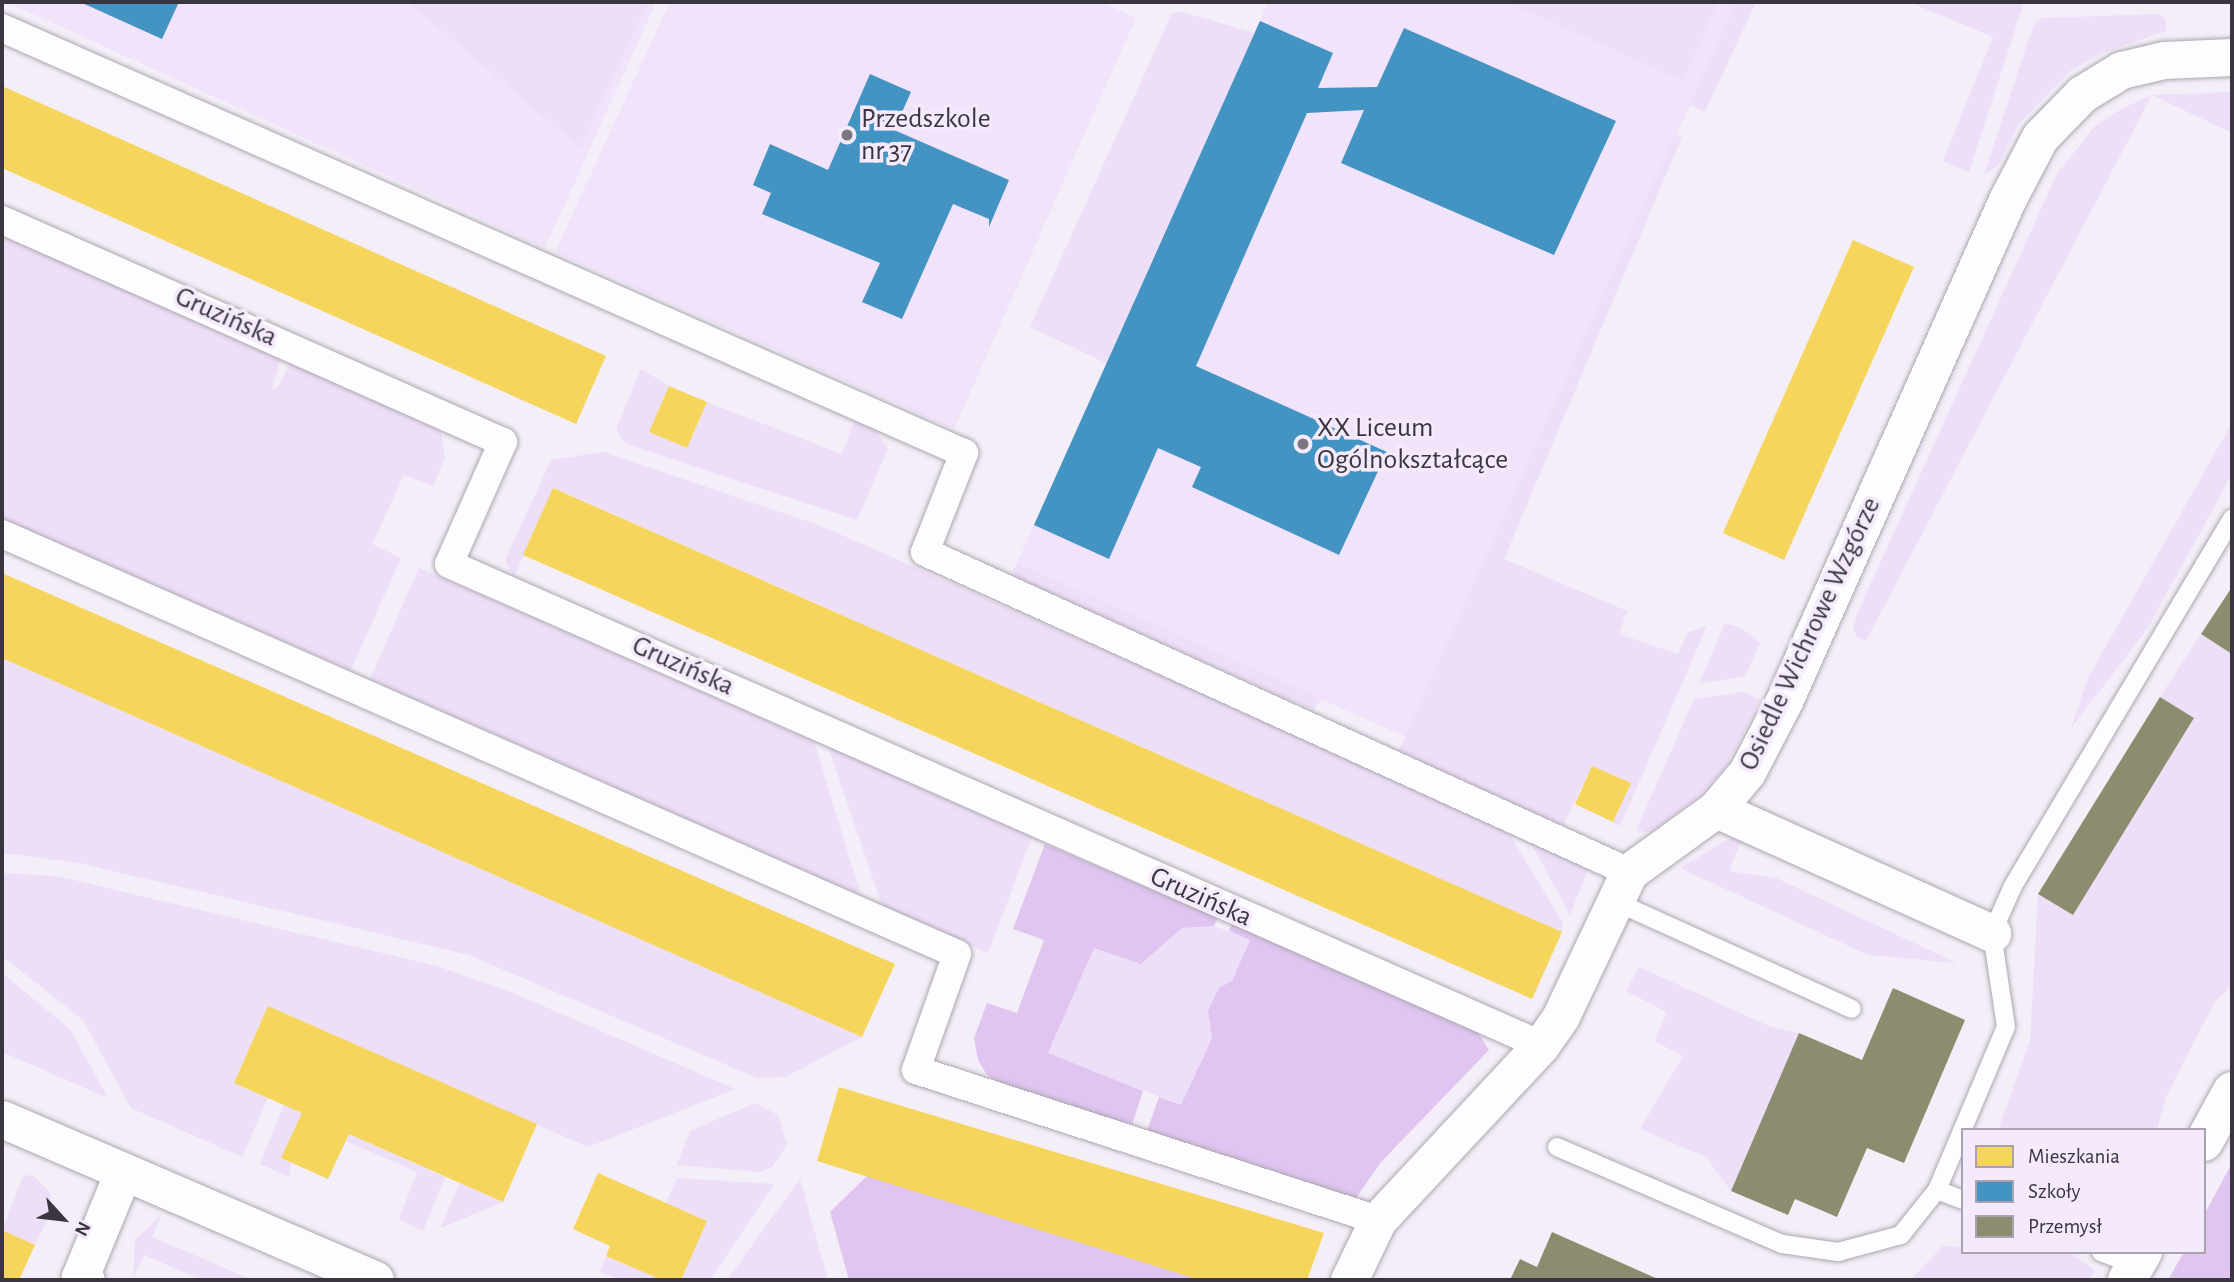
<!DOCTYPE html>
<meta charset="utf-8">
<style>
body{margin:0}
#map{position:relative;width:2234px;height:1282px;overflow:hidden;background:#f3eef7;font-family:"Alegreya Sans",sans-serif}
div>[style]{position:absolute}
.built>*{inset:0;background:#f0e3fa}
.green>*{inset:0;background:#eedff8}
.forest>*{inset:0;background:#dfc5f0}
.homes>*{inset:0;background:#f6d55c}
.schools>*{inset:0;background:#4393c3}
.industry>*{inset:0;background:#8c8c6e}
.roads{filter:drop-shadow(0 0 2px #aca7b0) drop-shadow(0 0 2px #aca7b0)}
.service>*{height:18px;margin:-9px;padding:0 9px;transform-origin:9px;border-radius:9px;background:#fdfcfe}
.pedestrian>*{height:28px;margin:-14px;padding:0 14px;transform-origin:14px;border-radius:14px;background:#fdfcfe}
.minor>*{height:37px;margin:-18.5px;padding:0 18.5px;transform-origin:18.5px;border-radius:18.5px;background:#fdfcfe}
.primary>*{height:38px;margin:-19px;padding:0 19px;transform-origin:19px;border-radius:19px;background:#fdfcfe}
.dots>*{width:19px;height:19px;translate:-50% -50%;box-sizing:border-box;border:4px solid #f4eafb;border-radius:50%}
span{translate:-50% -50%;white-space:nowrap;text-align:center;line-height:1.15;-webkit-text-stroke:7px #f4eafb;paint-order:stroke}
.poi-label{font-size:28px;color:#3b3540}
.left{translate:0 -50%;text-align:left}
.street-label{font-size:28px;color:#3b3540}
.frame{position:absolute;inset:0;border:4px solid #3b3540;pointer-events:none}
.legend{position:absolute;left:1961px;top:1128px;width:245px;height:126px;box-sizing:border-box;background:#f4eafb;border:2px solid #aaa2b0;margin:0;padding:9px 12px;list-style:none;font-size:21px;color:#3b3540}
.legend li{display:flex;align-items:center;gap:14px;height:35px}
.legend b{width:35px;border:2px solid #aaa2b0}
.north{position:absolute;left:28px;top:1184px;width:70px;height:70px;-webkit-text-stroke:5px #f4eafb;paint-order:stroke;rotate:117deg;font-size:19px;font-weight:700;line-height:28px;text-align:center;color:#3b3540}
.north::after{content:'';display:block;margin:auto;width:24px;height:32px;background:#3b3540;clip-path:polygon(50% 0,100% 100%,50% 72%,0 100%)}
</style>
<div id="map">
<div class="built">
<div style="clip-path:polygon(7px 2px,656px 2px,545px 248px)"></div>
<div style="clip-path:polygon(670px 2px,1101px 2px,1136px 18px,954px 429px,555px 252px)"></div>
<div style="clip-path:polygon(1268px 2px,1736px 2px,1406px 737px,1017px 563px)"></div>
</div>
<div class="green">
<div style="clip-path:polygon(408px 2px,648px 2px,580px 148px)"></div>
<div style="clip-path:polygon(1507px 2px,1718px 2px,1683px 81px)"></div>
<div style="clip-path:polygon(1736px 2px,1756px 2px,1705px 112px,1690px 104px)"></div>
<div style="clip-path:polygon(1909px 2px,2024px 2px,1969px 172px,1943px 161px,1993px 37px)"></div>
<div style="clip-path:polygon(1183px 12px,1255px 33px,1106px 363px,1030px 327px,1172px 13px)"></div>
<div style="clip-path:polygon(2159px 14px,2166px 19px,2166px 31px,2102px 53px,2070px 71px,2019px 124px,1999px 164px,1984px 175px,2033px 26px,2041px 18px)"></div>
<div style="clip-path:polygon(2232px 92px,2232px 133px,2152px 95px,1866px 641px,1857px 637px,1853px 629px,1856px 616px,2057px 174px,2095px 126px,2121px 109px,2152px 95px)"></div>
<div style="clip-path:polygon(1675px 134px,1682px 137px,1504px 559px,1627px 611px,1619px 634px,1678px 654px,1688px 632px,1707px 626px,1620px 826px,1613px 822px,1631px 783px,1592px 766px,1562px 828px,1397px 755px)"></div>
<div style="clip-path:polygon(2px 234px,281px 357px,272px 388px,277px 389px,291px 361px,433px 424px,441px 433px,445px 458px,433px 486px,404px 475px,372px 544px,401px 558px,351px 670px,2px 520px)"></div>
<div style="clip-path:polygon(641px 369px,669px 386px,649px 432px,687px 448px,707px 402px,842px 454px,854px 421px,876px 431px,888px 449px,857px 520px,626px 444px,616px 429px)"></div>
<div style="clip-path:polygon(2232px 423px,2232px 474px,2148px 628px,2071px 728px,2088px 678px)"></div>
<div style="clip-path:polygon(603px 452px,819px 525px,1505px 827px,1563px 923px,1562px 932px,554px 488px,514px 577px,505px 560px,551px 460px)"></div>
<div style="clip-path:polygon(1017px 563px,1322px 699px,1313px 710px,1018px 579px,1013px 570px)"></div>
<div style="clip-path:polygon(419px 568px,814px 741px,861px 896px,370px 679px)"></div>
<div style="clip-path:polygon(1725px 623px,1741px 628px,1760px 643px,1745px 676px,1699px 684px)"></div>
<div style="clip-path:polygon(2201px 634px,2232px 654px,2232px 985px,2214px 1003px,2166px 1097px,2157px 1130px,1998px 1130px,2030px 1041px,2038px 894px,2073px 914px,2194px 719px,2160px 697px)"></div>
<div style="clip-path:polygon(2px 658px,862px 1037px,785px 1077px,757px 1078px,469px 955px,79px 863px,2px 853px)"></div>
<div style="clip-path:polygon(1744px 692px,1760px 700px,1726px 767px,1697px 798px,1651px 832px,1636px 831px,1694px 699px)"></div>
<div style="clip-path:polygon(828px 746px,1032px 837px,988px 953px,882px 906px)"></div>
<div style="clip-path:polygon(1527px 836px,1589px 867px,1570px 915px)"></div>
<div style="clip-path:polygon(1730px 838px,1741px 841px,1729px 871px,1776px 878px,1957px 963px,1868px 955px,1680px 868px)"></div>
<div style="clip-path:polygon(2px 873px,57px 876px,437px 966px,511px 992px,735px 1089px,588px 1147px,268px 1006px,234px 1083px,268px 1098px,242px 1157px,131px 1108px,83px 1020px,2px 956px)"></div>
<div style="clip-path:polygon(1214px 926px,1251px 940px,1232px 981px,1219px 988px,1208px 1011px,1212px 1038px,1181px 1105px,1048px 1054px,1094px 947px,1141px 964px,1182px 928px)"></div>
<div style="clip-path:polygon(1639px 967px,1771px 1027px,1799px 1033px,1731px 1191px,1706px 1157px,1640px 1129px,1683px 1056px,1654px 1041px,1667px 1012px,1626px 991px)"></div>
<div style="clip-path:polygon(2px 973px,70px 1029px,108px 1098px,2px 1052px)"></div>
<div style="clip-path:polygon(755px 1103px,778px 1115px,787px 1145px,772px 1167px,761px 1172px,677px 1165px,690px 1131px)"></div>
<div style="clip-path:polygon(284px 1104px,302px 1113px,289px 1177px,260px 1164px)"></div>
<div style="clip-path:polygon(349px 1134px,445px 1177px,423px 1231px,399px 1219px,417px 1172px,346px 1141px)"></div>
<div style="clip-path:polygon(33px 1175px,51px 1194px,50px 1214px,35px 1245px,2px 1230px,23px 1176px)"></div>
<div style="clip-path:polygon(677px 1178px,774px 1184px,710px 1280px,681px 1280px,707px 1221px,666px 1203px)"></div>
<div style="clip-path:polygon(800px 1179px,828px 1280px,727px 1280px)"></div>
<div style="clip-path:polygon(460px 1183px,503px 1202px,440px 1228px)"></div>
<div style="clip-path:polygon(161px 1215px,152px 1237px,253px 1280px,202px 1280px,144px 1255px,133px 1280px,135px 1240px)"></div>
<div style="clip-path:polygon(1943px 1246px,1963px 1247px,1963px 1252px,2069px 1252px,2095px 1270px,2090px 1280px,1910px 1280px)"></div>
<div style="clip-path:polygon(606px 1256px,662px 1280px,619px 1280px,600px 1272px)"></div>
</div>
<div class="forest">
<div style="clip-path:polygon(1045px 844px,1218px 918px,1214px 926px,1182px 928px,1141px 964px,1094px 948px,1048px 1053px,1143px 1091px,1132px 1125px,1004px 1086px,987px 1075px,978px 1060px,974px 1038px,987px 1003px,1017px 1013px,1044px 940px,1013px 929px)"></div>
<div style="clip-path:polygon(1232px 924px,1477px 1031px,1489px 1050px,1381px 1162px,1356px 1198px,1147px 1131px,1159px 1097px,1181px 1105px,1212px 1038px,1208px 1011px,1219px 988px,1232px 981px,1250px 940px,1229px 931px)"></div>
<div style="clip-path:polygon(2232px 1163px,2232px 1280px,2168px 1280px,2184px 1252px,2204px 1252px,2204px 1215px)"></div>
<div style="clip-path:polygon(867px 1176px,1200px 1280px,849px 1280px,830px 1212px)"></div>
</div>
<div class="homes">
<div style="clip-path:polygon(2px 86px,606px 356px,576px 424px,2px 168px)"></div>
<div style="clip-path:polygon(1853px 240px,1914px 267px,1784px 560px,1723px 533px)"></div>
<div style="clip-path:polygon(669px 386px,707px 402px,687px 448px,649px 432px)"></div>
<div style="clip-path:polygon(553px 488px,1562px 932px,1532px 999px,523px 555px)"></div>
<div style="clip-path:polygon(2px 573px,895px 964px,862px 1037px,2px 658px)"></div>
<div style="clip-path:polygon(1592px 766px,1631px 783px,1613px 822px,1575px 804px)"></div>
<div style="clip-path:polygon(268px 1006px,537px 1124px,503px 1202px,349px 1134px,328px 1179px,281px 1158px,302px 1113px,234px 1083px)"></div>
<div style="clip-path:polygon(839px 1087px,1324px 1233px,1307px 1280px,1200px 1280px,817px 1161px)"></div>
<div style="clip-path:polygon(598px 1173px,707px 1221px,681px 1280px,662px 1280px,606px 1256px,610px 1246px,573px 1229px)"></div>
<div style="clip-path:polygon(2px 1230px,35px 1245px,19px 1280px,2px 1280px)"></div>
</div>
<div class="schools">
<div style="clip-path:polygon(80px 2px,179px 2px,162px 39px)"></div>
<div style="clip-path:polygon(1260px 21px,1333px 53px,1318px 88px,1377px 87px,1404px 28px,1616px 121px,1554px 255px,1341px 163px,1364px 110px,1307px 113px,1196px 366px,1387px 452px,1339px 555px,1192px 487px,1201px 467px,1158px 448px,1109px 559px,1034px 525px)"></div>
<div style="clip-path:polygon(870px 74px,911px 92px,894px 130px,1009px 180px,989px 227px,989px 219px,953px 204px,902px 319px,862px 302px,880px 263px,762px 214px,771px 193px,753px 185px,770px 144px,828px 170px)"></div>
</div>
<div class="industry">
<div style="clip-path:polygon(2232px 587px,2232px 654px,2201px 634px)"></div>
<div style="clip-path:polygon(2160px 697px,2194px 718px,2073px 915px,2038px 894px)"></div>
<div style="clip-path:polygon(1893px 988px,1965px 1020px,1904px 1163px,1867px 1148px,1837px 1217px,1795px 1199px,1788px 1215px,1731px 1191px,1799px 1033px,1862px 1060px)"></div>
<div style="clip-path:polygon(1552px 1232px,1660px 1280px,1510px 1280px,1520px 1259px,1537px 1267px)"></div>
</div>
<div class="roads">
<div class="service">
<div style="left:1614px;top:901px;width:261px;rotate:24.4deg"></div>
<div style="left:1557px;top:1147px;width:245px;rotate:23.3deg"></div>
<div style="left:1782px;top:1244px;width:57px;rotate:8.1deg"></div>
<div style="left:1838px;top:1252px;width:65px;rotate:-15.1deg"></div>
<div style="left:1901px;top:1235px;width:58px;rotate:-51.3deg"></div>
<div style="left:1937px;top:1190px;width:177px;rotate:-67.1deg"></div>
<div style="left:2006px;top:1027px;width:95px;rotate:-98.5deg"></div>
<div style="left:1992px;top:933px;width:51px;rotate:-65.9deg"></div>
<div style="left:2013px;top:886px;width:428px;rotate:-59.2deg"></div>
<div style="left:1937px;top:1190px;width:28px;rotate:21deg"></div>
<div style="left:2101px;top:1252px;width:36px;rotate:21deg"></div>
</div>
<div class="pedestrian">
<div style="left:2px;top:28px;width:1052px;rotate:23.84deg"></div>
<div style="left:964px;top:453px;width:106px;rotate:111.5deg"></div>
<div style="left:925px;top:552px;width:773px;rotate:24.44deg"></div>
<div style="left:2px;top:220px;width:548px;rotate:23.9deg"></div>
<div style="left:503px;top:442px;width:133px;rotate:113.9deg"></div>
<div style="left:449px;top:564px;width:1193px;rotate:23.77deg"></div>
<div style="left:2px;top:534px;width:1043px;rotate:23.74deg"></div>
<div style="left:957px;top:954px;width:123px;rotate:109.5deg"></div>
<div style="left:916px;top:1070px;width:486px;rotate:18deg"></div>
</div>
<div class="minor">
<div style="left:1716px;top:809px;width:303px;rotate:24.2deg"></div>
<div style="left:2px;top:1119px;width:406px;rotate:23.3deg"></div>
<div style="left:86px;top:1280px;width:7px;rotate:-153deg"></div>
<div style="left:80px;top:1277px;width:113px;rotate:-67.7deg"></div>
<div style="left:1349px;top:1280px;width:67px;rotate:-64.2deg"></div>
<div style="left:1378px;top:1220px;width:239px;rotate:-47deg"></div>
<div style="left:1541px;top:1045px;width:35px;rotate:-55deg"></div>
<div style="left:1561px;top:1016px;width:159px;rotate:-64.7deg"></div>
<div style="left:1629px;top:872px;width:107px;rotate:-35.9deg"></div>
<div style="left:1716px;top:809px;width:48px;rotate:-50deg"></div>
<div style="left:1747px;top:772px;width:80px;rotate:-62.5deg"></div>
<div style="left:1784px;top:701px;width:548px;rotate:-66.01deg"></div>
<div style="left:2007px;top:200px;width:71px;rotate:-62.4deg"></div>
<div style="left:2040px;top:137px;width:60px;rotate:-45.7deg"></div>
<div style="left:2082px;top:94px;width:46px;rotate:-31.6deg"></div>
<div style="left:2121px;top:70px;width:44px;rotate:-13.1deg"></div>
<div style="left:2164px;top:60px;width:68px;rotate:-2.5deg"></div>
</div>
<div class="primary">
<div style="left:2204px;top:1142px;width:58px;rotate:-61.2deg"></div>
<div style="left:2127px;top:1280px;width:32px;rotate:-60deg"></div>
</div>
</div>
<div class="dots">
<div style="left:847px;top:135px;background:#7b7680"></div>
<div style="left:1303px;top:444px;background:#7b7680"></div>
</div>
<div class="poi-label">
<span class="left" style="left:861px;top:135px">Przedszkole<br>nr 37</span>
<span class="left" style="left:1317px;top:444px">XX Liceum<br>Ogólnokształcące</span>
</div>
<div class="street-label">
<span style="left:226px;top:317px;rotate:24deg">Gruzińska</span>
<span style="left:1810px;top:634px;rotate:-65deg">Osiedle Wichrowe Wzgórze</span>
<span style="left:683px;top:666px;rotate:24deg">Gruzińska</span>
<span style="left:1201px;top:897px;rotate:24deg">Gruzińska</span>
</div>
<div class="frame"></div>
<ul class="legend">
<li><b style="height:19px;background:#f6d55c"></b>Mieszkania</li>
<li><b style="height:19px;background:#4393c3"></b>Szkoły</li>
<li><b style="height:19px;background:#8c8c6e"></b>Przemysł</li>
</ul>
<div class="north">N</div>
</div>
